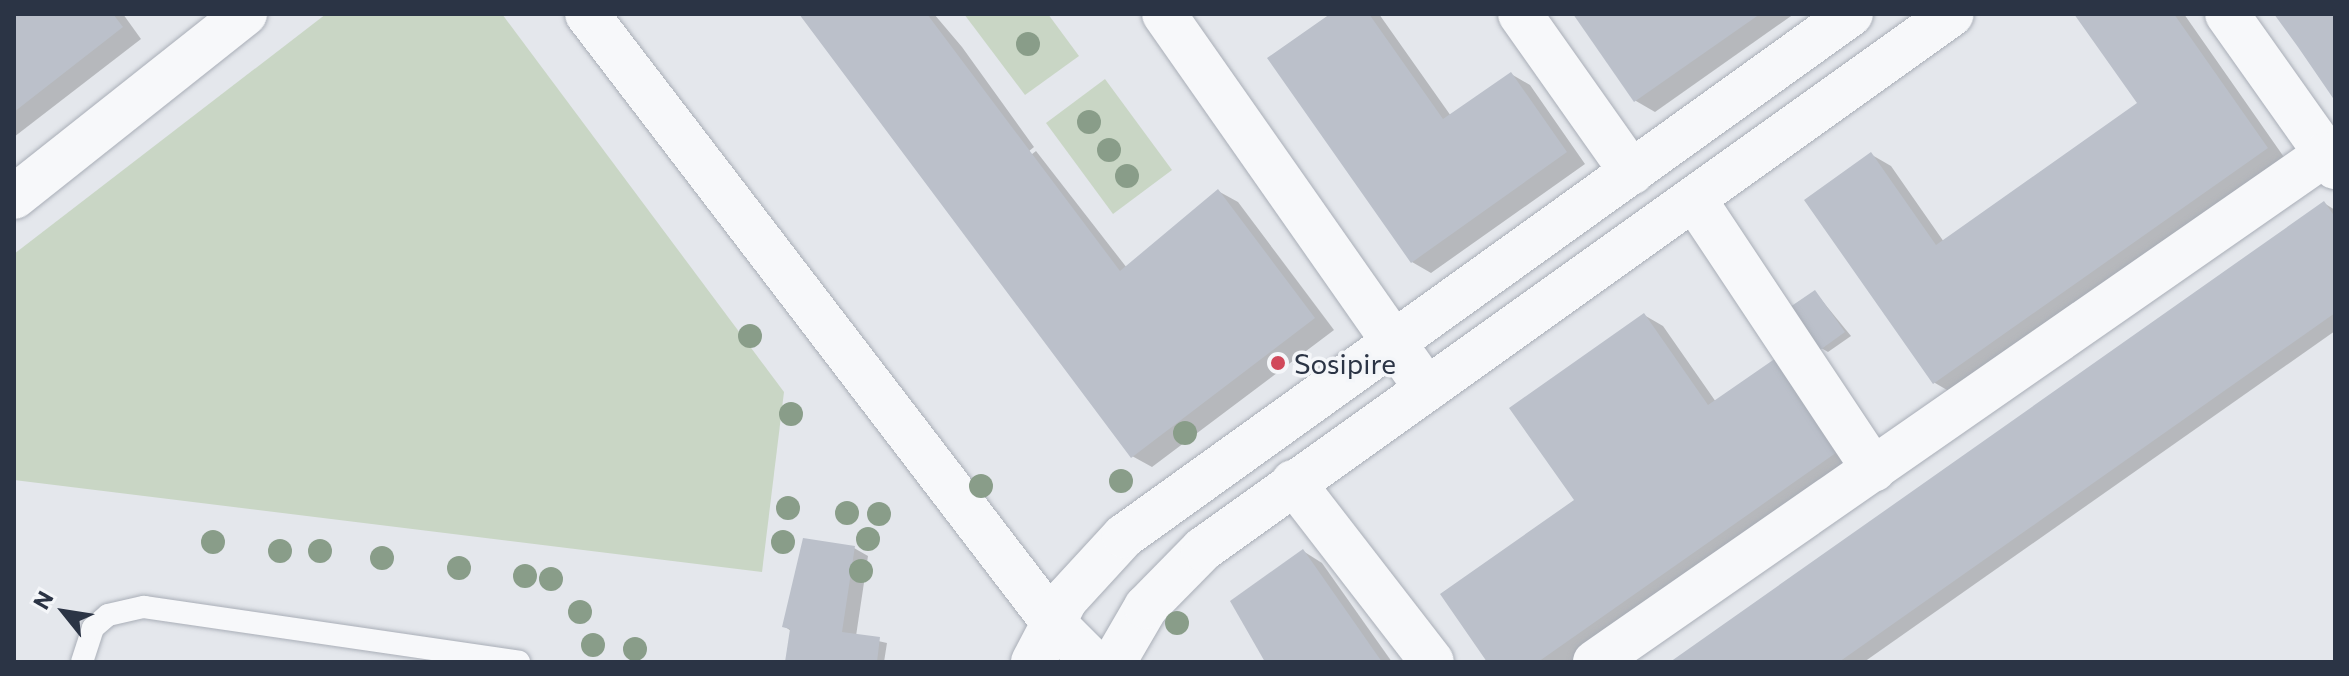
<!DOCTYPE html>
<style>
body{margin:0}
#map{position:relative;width:2349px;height:676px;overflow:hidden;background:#e4e7ec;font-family:Commissioner,sans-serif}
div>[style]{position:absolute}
.green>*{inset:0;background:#c9d6c5}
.shadow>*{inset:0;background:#0003}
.building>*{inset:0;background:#bbc0ca}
.roads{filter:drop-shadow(0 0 2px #a9aeb7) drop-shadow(0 0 2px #a9aeb7)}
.service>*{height:22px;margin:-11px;padding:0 11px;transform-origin:11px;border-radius:11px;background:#f7f8fa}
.minor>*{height:44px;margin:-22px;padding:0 22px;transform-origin:22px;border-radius:22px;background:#f7f8fa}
.tertiary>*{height:44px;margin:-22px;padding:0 22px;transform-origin:22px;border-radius:22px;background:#f7f8fa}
.trees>*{width:24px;height:24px;margin:-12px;border-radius:50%;background:#899d89}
.dots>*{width:22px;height:22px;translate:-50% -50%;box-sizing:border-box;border:4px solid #f4f6f9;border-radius:50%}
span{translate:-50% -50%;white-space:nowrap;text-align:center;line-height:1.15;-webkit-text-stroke:7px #f4f6f9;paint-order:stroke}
.poi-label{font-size:28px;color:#2b3445}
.left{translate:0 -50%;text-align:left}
.frame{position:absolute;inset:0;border:16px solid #2b3445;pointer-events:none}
.north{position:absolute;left:24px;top:572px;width:80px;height:80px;-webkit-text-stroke:6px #f4f6f9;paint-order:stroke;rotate:300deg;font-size:22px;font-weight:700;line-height:32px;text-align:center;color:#2b3445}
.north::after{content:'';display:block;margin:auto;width:28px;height:36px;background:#2b3445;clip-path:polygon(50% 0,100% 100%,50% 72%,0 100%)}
</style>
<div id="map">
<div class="green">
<div style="clip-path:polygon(326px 14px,502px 14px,784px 392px,762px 572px,14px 480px,14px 254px)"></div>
<div style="clip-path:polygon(964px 14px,1048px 14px,1079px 56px,1025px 95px)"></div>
<div style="clip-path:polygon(1105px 79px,1172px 170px,1113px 214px,1046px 123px)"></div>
</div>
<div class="shadow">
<div style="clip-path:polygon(14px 14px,123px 14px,141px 39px,14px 137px)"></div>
<div style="clip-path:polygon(802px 14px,934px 14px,962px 47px,1034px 147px,953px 214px,1036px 151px,1127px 268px,1218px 191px,1238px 202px,1334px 330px,1152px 467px,1132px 456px)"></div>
<div style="clip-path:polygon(1334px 14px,1379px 14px,1451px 116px,1511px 74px,1530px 85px,1585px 164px,1431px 273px,1412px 262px)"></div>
<div style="clip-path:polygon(1575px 14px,1794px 14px,1655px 112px,1636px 101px)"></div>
<div style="clip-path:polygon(2077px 14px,2184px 14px,2286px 160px,1954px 394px,1935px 383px,1807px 201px,1872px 155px,1891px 166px,1944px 242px,2139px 104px)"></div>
<div style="clip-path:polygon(2324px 203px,2335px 210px,2335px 331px,1864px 662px,1673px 662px)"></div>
<div style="clip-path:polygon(1815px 292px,1851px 336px,1828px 352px,1821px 348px)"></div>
<div style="clip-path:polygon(1644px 315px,1663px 326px,1716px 402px,1858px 461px,1573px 662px,1489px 662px,1577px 500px)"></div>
<div style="clip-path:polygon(854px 548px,868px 556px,856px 636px,887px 643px,884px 662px,787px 662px,791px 631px,784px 626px)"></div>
<div style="clip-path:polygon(1303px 551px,1322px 563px,1392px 662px,1267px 662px)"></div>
</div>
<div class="building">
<div style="clip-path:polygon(14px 14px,113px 14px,123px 27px,14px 112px)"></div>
<div style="clip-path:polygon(799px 14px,927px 14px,1120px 271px,1218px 189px,1315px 318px,1131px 458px)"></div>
<div style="clip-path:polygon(1330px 14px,1369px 14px,1443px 119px,1511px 72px,1567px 152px,1411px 263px,1267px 58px)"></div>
<div style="clip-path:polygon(1573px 14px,1760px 14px,1634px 102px)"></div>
<div style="clip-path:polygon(2074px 14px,2174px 14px,2268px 148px,1933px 384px,1804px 200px,1871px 152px,1936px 245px,2137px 103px)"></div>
<div style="clip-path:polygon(2274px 14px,2335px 14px,2335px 101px,2298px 47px)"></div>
<div style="clip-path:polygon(2324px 201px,2335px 217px,2335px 313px,1937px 593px,1839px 662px,1670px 662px)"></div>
<div style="clip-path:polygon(1815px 290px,1845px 332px,1820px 350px,1790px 307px)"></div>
<div style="clip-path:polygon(1644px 313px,1708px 405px,1776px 358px,1840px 450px,1538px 662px,1487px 662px,1440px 594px,1574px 500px,1509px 408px)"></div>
<div style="clip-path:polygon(803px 538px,855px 546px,842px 632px,880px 637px,877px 662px,785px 662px,790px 629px,782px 627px)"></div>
<div style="clip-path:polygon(1303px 549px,1352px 619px,1382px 662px,1265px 662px,1230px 601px)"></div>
</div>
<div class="roads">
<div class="service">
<div style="left:82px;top:662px;width:36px;rotate:-72deg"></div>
<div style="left:93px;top:628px;width:20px;rotate:-41deg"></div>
<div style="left:108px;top:615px;width:37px;rotate:-13deg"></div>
<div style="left:144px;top:607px;width:379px;rotate:8.3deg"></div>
</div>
<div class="minor">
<div style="left:587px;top:14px;width:765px;rotate:52.55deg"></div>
<div style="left:1052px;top:621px;width:58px;rotate:45deg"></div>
<div style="left:1164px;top:14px;width:458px;rotate:55deg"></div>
<div style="left:1520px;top:14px;width:194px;rotate:54.8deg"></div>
<div style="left:2227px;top:14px;width:171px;rotate:54.7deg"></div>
<div style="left:14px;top:197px;width:295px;rotate:-38.4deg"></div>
<div style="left:1694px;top:199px;width:325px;rotate:56.4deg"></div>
<div style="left:1293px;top:482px;width:227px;rotate:52.3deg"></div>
<div style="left:1595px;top:662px;width:890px;rotate:-34.8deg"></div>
<div style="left:2326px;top:154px;width:16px;rotate:55deg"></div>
</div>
<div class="tertiary">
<div style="left:1033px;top:662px;width:71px;rotate:-62.4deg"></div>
<div style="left:1066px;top:599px;width:86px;rotate:-47.4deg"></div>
<div style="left:1124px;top:536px;width:895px;rotate:-35.68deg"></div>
<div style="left:1114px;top:662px;width:64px;rotate:-59.8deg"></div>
<div style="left:1146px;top:607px;width:81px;rotate:-45.5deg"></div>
<div style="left:1203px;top:549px;width:920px;rotate:-35.54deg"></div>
</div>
</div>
<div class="trees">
<div style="left:1028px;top:44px"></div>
<div style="left:1089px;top:122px"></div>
<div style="left:1109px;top:150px"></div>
<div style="left:1127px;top:176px"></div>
<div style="left:750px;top:336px"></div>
<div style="left:791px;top:414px"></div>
<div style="left:1185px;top:433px"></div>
<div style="left:1121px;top:481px"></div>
<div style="left:981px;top:486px"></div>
<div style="left:788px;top:508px"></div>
<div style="left:847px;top:513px"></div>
<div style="left:879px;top:514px"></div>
<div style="left:868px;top:539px"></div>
<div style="left:213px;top:542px"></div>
<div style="left:783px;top:542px"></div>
<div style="left:280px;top:551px"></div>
<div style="left:320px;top:551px"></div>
<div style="left:382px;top:558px"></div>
<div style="left:459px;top:568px"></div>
<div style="left:861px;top:571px"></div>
<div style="left:525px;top:576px"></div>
<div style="left:551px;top:579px"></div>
<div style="left:580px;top:612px"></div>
<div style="left:1177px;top:623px"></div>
<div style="left:593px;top:645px"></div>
<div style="left:635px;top:649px"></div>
</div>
<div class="dots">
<div style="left:1278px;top:363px;background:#d1495b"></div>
</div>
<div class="poi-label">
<span class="left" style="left:1294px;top:363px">Sosipire</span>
</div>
<div class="frame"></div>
<div class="north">N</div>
</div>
